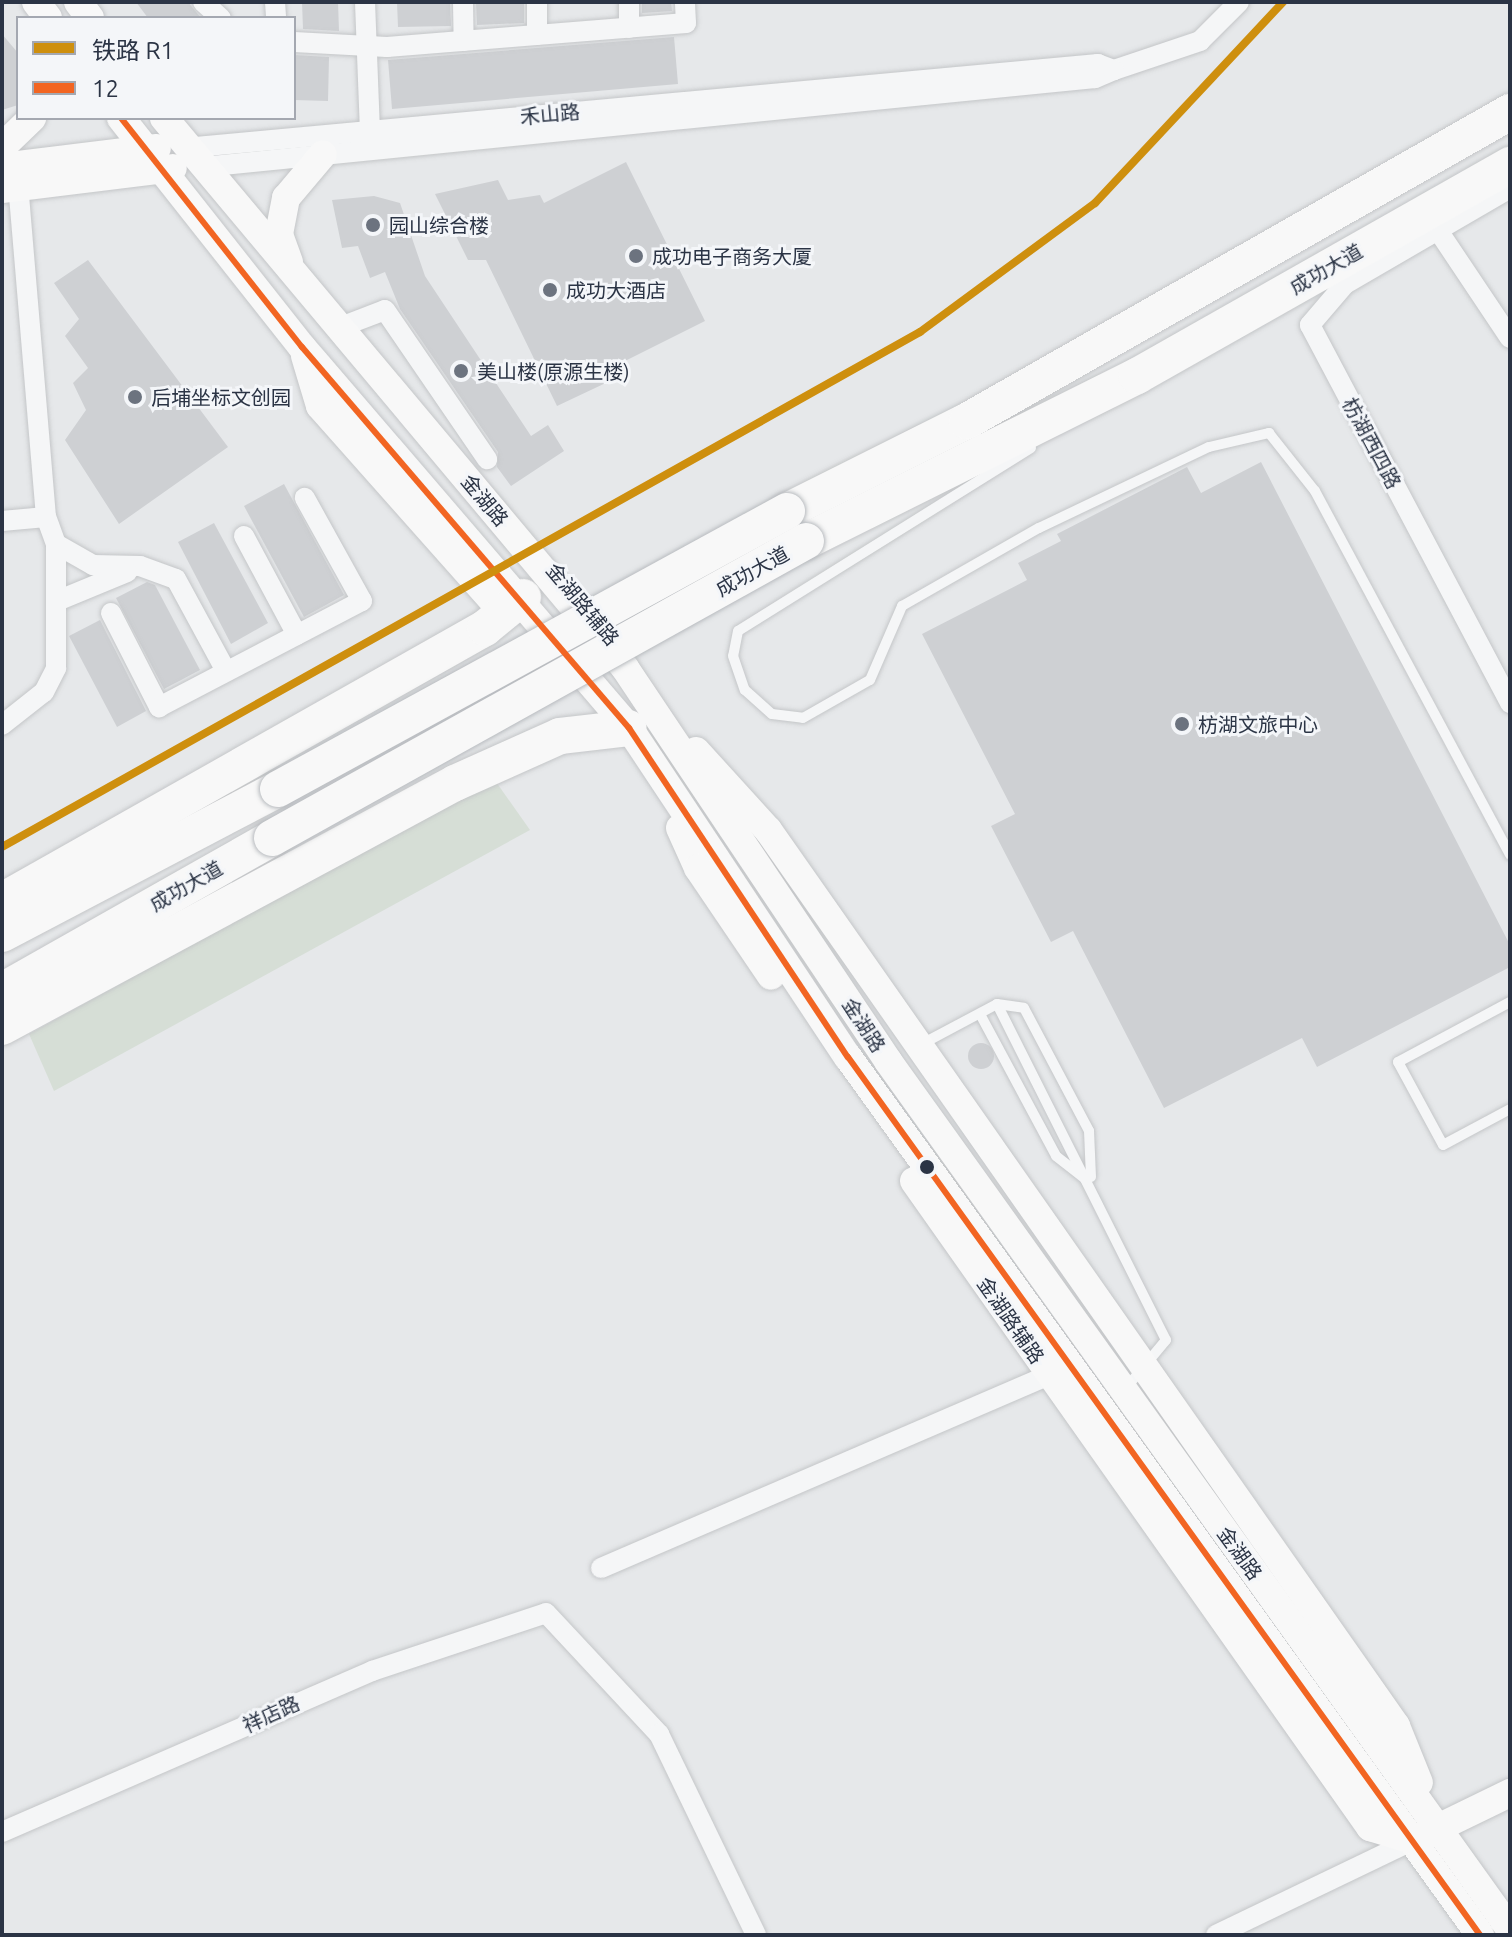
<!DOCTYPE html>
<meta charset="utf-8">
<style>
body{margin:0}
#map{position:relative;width:1512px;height:1937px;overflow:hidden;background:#e6e8ea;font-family:Ubuntu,"Noto Sans SC",sans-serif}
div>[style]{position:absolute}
.green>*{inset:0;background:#d6ded6}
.building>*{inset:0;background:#ced0d3}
.round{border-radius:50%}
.roads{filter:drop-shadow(0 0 2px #c4c6c8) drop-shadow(0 0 2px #c4c6c8)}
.lane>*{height:10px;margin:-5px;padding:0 5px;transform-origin:5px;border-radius:5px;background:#f5f6f7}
.street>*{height:20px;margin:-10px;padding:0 10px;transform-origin:10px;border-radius:10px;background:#f5f6f7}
.secondary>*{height:28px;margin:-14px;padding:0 14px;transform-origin:14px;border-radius:14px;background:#f8f8f8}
.highway>*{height:36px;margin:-18px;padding:0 18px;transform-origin:18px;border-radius:18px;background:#f8f8f8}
.bridges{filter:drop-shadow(0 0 2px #b8bbbf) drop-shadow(0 0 2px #b8bbbf)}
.highway-bridge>*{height:36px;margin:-18px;padding:0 18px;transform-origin:18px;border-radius:18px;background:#f8f8f8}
.bus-1>*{height:6px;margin:-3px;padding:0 3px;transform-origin:3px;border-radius:3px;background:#f26522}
.rail-1>*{height:8px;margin:-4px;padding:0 4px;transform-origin:4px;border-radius:4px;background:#ce8f0e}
.dots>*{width:22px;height:22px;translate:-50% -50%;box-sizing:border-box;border:4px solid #f4f6f9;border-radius:50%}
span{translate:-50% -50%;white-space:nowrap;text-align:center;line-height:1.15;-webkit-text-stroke:6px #f4f6f9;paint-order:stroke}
.street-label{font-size:20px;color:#2b3445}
.poi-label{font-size:20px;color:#2b3445}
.left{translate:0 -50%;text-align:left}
.frame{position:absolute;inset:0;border:4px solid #2b3445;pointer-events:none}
.legend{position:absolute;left:16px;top:16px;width:280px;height:104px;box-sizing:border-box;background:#f4f6f9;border:2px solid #a4a8b1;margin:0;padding:10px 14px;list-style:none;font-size:24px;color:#2b3445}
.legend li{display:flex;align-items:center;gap:16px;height:40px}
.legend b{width:40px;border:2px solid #a4a8b1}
</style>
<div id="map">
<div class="green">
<div style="clip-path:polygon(494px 779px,530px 830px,54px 1091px,29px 1034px)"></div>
</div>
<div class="building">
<div style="clip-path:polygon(136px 2px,188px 2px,201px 18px,148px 18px)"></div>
<div style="clip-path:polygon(302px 2px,338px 2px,339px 31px,303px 29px)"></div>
<div style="clip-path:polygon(397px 2px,450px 2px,451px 26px,398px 27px)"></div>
<div style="clip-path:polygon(476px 2px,524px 2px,524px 23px,477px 25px)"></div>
<div style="clip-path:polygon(642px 2px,671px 2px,672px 11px,642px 13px)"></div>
<div style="clip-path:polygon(2px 34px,18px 53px,18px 105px,2px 110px)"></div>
<div style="clip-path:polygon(674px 37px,678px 84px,392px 109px,388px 60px)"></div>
<div style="clip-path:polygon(294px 55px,329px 57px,328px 101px,294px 100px)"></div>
<div style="clip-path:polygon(626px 162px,705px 321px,623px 362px,629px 372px,557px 406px,486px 260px,468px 260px,435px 194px,498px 180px,508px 200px,540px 195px,544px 203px)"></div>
<div style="clip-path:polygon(374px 196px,400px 203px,425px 276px,531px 436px,548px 425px,564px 451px,511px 486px,497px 467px,498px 452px,400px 309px,385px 272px,370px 278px,358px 246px,342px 248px,332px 200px)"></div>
<div style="clip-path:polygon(88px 260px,228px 447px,119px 524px,65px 440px,86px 410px,73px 383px,88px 368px,65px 336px,79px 319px,54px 283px)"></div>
<div style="clip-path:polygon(1261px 462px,1510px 945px,1510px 967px,1317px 1067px,1302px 1038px,1164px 1108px,1073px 931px,1051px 942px,991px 826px,1015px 814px,922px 634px,1027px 580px,1018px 563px,1061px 541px,1057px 534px,1187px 467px,1201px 493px)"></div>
<div style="clip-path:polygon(284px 484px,344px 595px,304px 617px,244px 506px)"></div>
<div style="clip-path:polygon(214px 523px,268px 623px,231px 644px,178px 542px)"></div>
<div style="clip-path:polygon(147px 582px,155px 585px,200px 670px,164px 689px,116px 598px)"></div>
<div style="clip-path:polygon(100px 620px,146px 711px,117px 727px,69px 636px)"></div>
<div class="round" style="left:968px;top:1043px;width:26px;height:26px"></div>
</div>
<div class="roads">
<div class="lane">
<div style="left:1031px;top:448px;width:345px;rotate:148deg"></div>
<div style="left:738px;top:631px;width:25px;rotate:101deg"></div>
<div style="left:733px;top:656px;width:36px;rotate:71deg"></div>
<div style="left:745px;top:690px;width:36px;rotate:42deg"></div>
<div style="left:772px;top:714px;width:31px;rotate:7deg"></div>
<div style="left:803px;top:718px;width:77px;rotate:-29.6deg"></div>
<div style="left:870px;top:680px;width:81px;rotate:-66.6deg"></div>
<div style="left:902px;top:606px;width:158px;rotate:-29.7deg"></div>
<div style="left:1039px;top:528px;width:188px;rotate:-25.5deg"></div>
<div style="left:1209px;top:447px;width:62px;rotate:-13.1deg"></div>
<div style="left:1269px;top:433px;width:74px;rotate:51.6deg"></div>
<div style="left:1315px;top:491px;width:413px;rotate:61.8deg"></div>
<div style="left:1510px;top:1002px;width:127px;rotate:151.8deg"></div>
<div style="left:1398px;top:1062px;width:94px;rotate:61.5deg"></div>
<div style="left:1443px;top:1145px;width:76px;rotate:-28.2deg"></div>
<div style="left:997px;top:1004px;width:376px;rotate:63.3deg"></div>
<div style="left:1166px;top:1340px;width:62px;rotate:129.8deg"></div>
<div style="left:980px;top:1014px;width:161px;rotate:61.8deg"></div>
<div style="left:1056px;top:1156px;width:39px;rotate:38deg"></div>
<div style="left:920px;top:1045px;width:87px;rotate:-28deg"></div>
<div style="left:997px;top:1004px;width:27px;rotate:8deg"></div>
<div style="left:1024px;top:1008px;width:139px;rotate:62.1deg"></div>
<div style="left:1089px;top:1131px;width:46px;rotate:87.5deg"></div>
</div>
<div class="street">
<div style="left:203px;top:2px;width:24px;rotate:42deg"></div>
<div style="left:275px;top:2px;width:16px;rotate:86deg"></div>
<div style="left:365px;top:2px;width:129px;rotate:87.8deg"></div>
<div style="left:463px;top:2px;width:39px;rotate:89deg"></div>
<div style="left:629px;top:2px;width:26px;rotate:90deg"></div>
<div style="left:537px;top:35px;width:33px;rotate:-90deg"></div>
<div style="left:294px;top:42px;width:93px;rotate:3.1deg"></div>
<div style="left:387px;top:47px;width:300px;rotate:-4.6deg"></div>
<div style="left:686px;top:23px;width:21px;rotate:-93deg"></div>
<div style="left:1114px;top:70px;width:91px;rotate:-18.6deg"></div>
<div style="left:1200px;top:41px;width:55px;rotate:-45deg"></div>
<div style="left:185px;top:148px;width:917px;rotate:-5.26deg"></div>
<div style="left:1098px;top:64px;width:17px;rotate:21deg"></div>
<div style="left:1114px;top:70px;width:21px;rotate:157deg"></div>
<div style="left:1095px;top:78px;width:897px;rotate:174.31deg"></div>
<div style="left:1510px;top:188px;width:191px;rotate:149.8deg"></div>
<div style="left:1345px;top:284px;width:54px;rotate:130.5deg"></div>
<div style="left:1310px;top:325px;width:428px;rotate:62.1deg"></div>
<div style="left:1437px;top:229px;width:131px;rotate:56.2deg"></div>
<div style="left:338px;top:328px;width:50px;rotate:-21deg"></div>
<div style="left:385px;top:310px;width:181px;rotate:55.6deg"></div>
<div style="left:2px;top:521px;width:44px;rotate:-5.2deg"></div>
<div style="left:244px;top:536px;width:112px;rotate:61.8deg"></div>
<div style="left:56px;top:544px;width:43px;rotate:29.6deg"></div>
<div style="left:93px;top:565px;width:47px;rotate:1.2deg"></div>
<div style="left:140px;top:566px;width:38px;rotate:20deg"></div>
<div style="left:176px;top:579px;width:105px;rotate:61.5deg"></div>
<div style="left:57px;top:601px;width:76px;rotate:-22.5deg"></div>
<div style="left:111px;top:613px;width:106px;rotate:62.9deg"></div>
<div style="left:159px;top:707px;width:229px;rotate:-27.6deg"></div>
<div style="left:362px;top:601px;width:118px;rotate:-119deg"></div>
<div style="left:2px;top:725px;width:53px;rotate:-38.2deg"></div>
<div style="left:44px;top:692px;width:27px;rotate:-63deg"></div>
<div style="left:56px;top:668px;width:124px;rotate:-90deg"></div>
<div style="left:56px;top:544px;width:29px;rotate:-110deg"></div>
<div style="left:46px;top:517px;width:331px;rotate:-94.8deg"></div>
<div style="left:601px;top:1568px;width:488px;rotate:-23.3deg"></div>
<div style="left:2px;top:1832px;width:404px;rotate:-23.5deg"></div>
<div style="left:372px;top:1671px;width:183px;rotate:-18.4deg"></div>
<div style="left:546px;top:1613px;width:166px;rotate:47deg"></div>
<div style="left:659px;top:1734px;width:223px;rotate:64.2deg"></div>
<div style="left:1216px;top:1935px;width:219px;rotate:-25.7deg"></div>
</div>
<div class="secondary">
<div style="left:36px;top:2px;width:20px;rotate:53deg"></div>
<div style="left:78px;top:2px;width:20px;rotate:53deg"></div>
<div style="left:121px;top:118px;width:292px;rotate:51.7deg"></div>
<div style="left:302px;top:347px;width:502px;rotate:49.36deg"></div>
<div style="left:629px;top:728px;width:395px;rotate:56.4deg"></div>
<div style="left:848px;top:1057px;width:1082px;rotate:54.25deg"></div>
<div style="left:164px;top:118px;width:718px;rotate:50.03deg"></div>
<div style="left:625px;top:668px;width:473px;rotate:56.2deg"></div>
<div style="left:888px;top:1061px;width:1068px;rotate:54.38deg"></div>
<div style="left:2px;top:147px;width:42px;rotate:-44deg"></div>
<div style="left:2px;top:167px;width:156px;rotate:-7deg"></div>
<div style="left:2px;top:189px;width:172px;rotate:-7deg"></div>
<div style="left:289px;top:262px;width:30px;rotate:-110deg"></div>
<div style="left:279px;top:234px;width:37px;rotate:-79deg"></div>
<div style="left:286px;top:198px;width:57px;rotate:-49.9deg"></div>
<div style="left:305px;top:356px;width:52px;rotate:73.3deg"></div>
<div style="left:320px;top:406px;width:277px;rotate:48.4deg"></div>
<div style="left:696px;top:751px;width:107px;rotate:47.7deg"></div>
<div style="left:768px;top:830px;width:1094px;rotate:54.97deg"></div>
<div style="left:1396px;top:1726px;width:61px;rotate:68deg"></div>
<div style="left:680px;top:828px;width:44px;rotate:65.8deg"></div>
<div style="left:698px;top:868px;width:130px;rotate:55.9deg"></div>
<div style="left:914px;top:1181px;width:791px;rotate:54.78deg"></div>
<div style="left:1370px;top:1827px;width:45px;rotate:16.8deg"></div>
<div style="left:1413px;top:1840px;width:108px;rotate:-25.9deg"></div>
</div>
<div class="highway">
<div style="left:787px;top:511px;width:201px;rotate:-26.6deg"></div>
<div style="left:967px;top:421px;width:625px;rotate:-29.64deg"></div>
<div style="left:806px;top:541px;width:370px;rotate:-26.5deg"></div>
<div style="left:1137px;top:376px;width:429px;rotate:-29.5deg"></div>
<div style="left:2px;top:901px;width:555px;rotate:-29.48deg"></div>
<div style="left:485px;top:628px;width:49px;rotate:-39.2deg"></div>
<div style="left:2px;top:934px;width:312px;rotate:-27.7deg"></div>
<div style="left:2px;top:991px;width:310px;rotate:-29.5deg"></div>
<div style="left:2px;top:1027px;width:515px;rotate:-28.31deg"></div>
<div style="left:455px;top:783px;width:115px;rotate:-24.1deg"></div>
<div style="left:560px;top:736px;width:69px;rotate:-6.6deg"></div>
</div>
</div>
<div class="bridges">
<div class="highway-bridge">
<div style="left:278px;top:789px;width:580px;rotate:-28.64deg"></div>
<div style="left:272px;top:838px;width:611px;rotate:-29.08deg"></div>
</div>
</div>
<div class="bus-1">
<div style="left:121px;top:118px;width:292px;rotate:51.7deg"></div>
<div style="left:302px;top:347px;width:502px;rotate:49.36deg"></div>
<div style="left:629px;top:728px;width:395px;rotate:56.4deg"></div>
<div style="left:848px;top:1057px;width:1082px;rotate:54.25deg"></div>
</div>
<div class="rail-1">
<div style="left:2px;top:847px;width:1053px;rotate:-29.29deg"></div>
<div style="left:920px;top:332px;width:217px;rotate:-36.4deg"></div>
<div style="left:1095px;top:203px;width:275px;rotate:-46.9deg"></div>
</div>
<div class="dots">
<div style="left:373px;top:225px;background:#6c737f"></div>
<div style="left:636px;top:256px;background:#6c737f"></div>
<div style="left:550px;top:290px;background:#6c737f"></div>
<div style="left:461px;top:371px;background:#6c737f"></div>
<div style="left:135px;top:397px;background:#6c737f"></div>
<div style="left:1182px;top:724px;background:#6c737f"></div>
<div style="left:927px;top:1167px;background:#2b3445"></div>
</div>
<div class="street-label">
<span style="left:550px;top:114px;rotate:-5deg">禾山路</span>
<span style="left:1326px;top:269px;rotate:-30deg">成功大道</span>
<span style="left:1372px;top:443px;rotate:62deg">枋湖西四路</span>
<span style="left:485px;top:500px;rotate:50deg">金湖路</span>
<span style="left:752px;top:571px;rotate:-29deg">成功大道</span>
<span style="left:583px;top:604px;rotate:50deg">金湖路辅路</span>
<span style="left:186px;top:886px;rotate:-30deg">成功大道</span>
<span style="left:864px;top:1025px;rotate:57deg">金湖路</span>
<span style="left:1011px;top:1320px;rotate:55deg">金湖路辅路</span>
<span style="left:1240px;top:1553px;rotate:54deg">金湖路</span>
<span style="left:271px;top:1714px;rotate:-24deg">祥店路</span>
</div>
<div class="poi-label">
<span class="left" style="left:389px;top:225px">园山综合楼</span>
<span class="left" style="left:652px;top:256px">成功电子商务大厦</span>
<span class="left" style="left:566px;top:290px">成功大酒店</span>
<span class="left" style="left:477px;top:371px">美山楼(原源生楼)</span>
<span class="left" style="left:151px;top:397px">后埔坐标文创园</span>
<span class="left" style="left:1198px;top:724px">枋湖文旅中心</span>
</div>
<div class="frame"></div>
<ul class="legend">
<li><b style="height:10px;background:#ce8f0e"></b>铁路 R1</li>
<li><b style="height:10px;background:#f26522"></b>12</li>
</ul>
</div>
